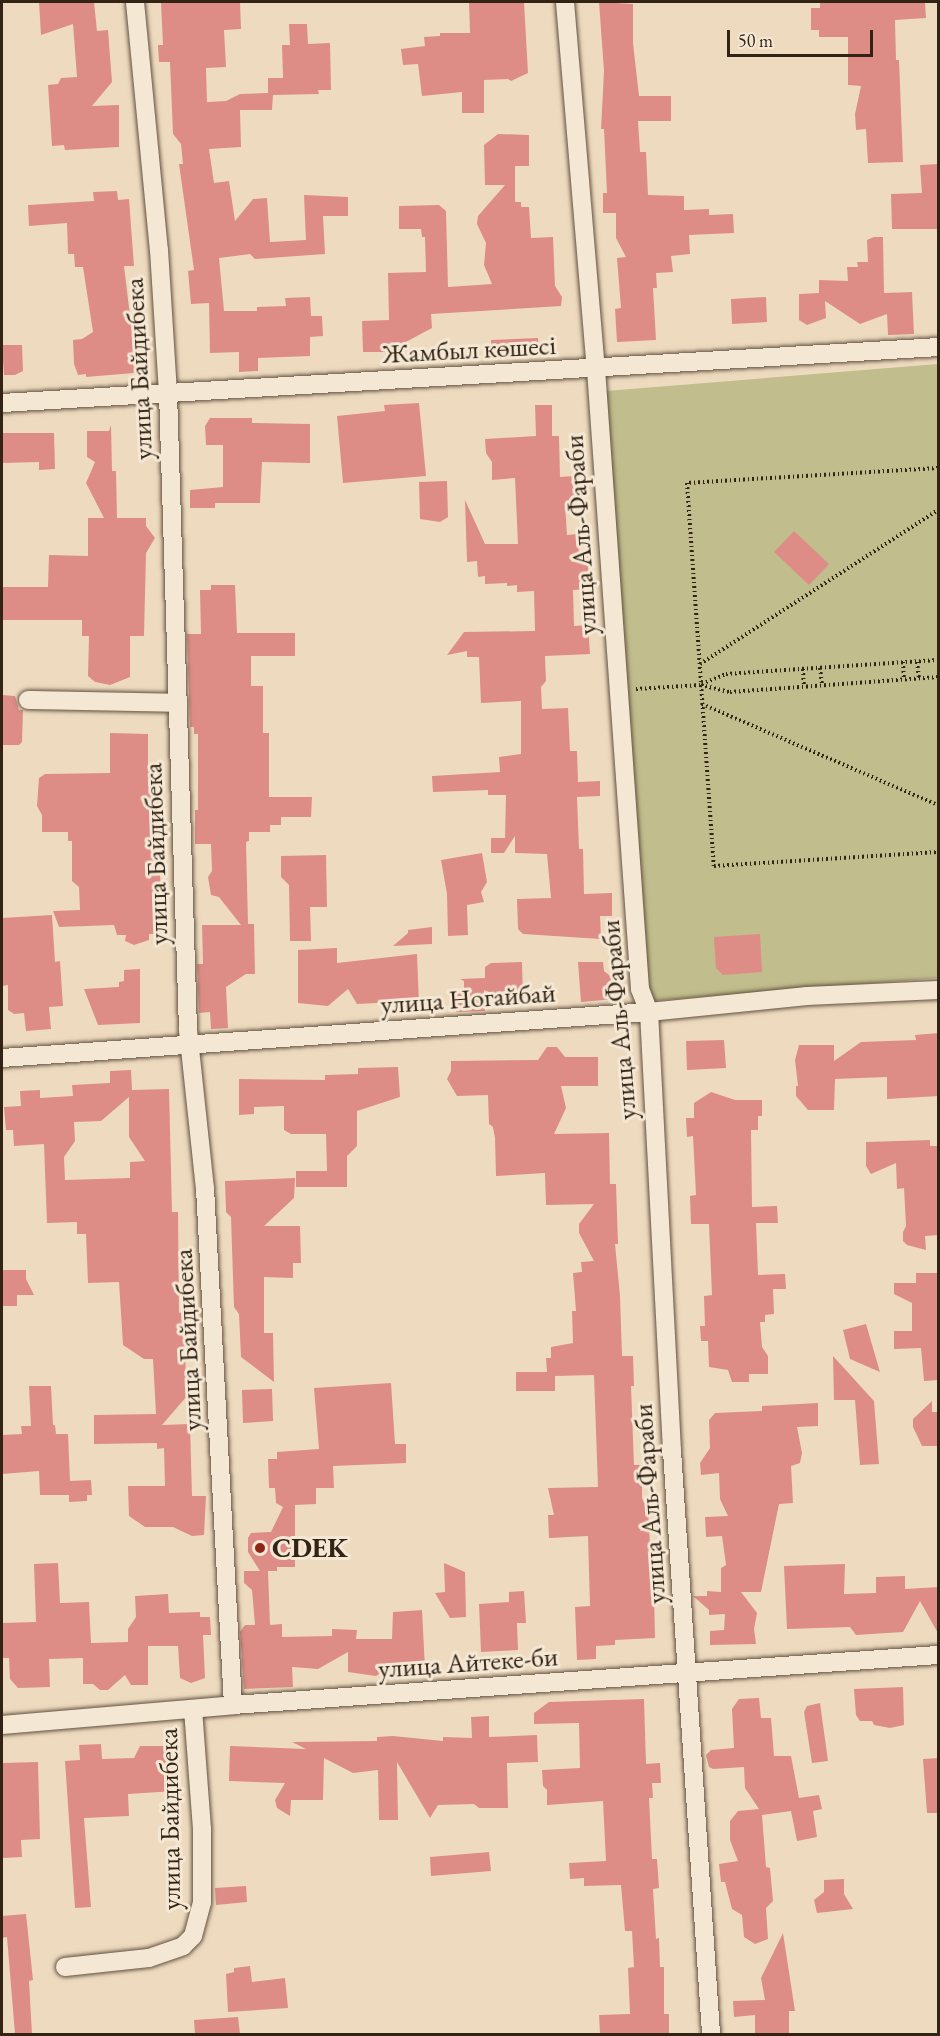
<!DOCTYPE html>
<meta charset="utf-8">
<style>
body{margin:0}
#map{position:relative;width:940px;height:2036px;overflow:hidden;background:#eedbbf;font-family:"EB Garamond",serif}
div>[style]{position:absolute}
.green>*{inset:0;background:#c1bd8c}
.building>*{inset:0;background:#dd8d86}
.path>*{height:4px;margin-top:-2px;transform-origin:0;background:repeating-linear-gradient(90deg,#332315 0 1.5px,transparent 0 4.5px)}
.roads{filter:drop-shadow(0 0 2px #625140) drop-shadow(0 0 2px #625140)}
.street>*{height:18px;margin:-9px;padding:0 9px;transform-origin:9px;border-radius:9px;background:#f4e8d5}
.dots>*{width:16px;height:16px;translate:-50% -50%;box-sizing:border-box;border:3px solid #f4e8d5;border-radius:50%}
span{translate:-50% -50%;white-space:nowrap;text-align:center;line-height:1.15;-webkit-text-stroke:6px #f4e8d5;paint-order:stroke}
.street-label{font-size:27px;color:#332315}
.poi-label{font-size:27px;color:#332315;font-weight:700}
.left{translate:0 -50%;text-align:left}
.frame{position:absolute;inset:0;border:3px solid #332315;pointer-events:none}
.scale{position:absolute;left:727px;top:30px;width:146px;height:27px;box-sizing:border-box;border:3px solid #332315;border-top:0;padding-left:8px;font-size:18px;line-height:21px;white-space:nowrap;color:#332315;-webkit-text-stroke:4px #f4e8d5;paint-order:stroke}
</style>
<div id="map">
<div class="green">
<div style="clip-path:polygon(938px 364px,938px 978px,650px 1001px,606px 391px)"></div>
</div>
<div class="building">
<div style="clip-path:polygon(39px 2px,94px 2px,97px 31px,108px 30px,112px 82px,92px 106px,119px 105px,119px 147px,65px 150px,64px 145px,52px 146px,48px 85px,58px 84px,61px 78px,77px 77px,73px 24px,41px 35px)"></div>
<div style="clip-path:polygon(161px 2px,240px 2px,241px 29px,224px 30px,226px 67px,206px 68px,207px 102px,226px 101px,240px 94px,268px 93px,268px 78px,283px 78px,282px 45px,290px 45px,289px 24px,307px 24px,308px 44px,330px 43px,331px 90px,318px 90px,319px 94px,273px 95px,272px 110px,240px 110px,241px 147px,209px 149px,214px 183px,229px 181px,235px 221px,253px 199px,267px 198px,270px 242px,306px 240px,304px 195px,348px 197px,348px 216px,323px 216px,325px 254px,255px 259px,250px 254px,219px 258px,224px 311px,257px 311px,257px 307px,286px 306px,285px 298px,310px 297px,311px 316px,322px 316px,323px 336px,310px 337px,310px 356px,258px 358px,258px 371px,239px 372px,239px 352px,210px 353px,209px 303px,191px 304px,188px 271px,194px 270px,179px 164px,183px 164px,181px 144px,173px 134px,170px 62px,159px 62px,158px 45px,163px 45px)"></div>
<div style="clip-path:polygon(469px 2px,524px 2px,528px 73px,511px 81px,508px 79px,484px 80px,484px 113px,462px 113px,462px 92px,422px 96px,418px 64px,403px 65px,401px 49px,425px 46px,424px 37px,440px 36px,440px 33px,470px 33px)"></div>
<div style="clip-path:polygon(599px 2px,633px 4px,633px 43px,639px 96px,671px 96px,671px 121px,638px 121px,640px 152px,646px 152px,648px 195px,684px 196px,684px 210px,709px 209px,709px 215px,733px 214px,734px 233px,689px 235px,690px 254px,671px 256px,673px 272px,656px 273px,657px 288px,653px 288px,656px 340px,617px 342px,615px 309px,621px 308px,617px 258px,626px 257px,616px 238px,616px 213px,603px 213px,603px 193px,607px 193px,606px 172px,604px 129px,601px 129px,604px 71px)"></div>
<div style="clip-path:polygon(820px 2px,925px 2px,926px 18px,895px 20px,896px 60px,899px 60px,903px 162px,868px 163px,866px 129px,856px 130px,855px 114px,861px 86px,848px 85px,848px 37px,819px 37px,819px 30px,811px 30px,811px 8px,820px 8px)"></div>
<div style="clip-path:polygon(498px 134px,529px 135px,529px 166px,515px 166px,515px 202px,521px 202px,521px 207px,529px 207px,531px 238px,553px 237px,555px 286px,562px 297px,561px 306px,431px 314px,432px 328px,387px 352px,363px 352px,362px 321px,389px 320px,388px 273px,426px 272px,425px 237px,422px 237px,421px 229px,399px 229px,399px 206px,439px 205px,446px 211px,448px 287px,492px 284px,484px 265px,486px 243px,477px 224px,478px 216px,505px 185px,485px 185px,484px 145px)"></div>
<div style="clip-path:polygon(939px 164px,939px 229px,892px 229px,891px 194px,922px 193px,920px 165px)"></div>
<div style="clip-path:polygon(117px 191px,118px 200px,129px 199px,134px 266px,124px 266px,132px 332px,143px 331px,146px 372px,86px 377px,86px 374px,78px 375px,74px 364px,73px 340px,82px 339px,93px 332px,83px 267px,75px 267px,74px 254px,68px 254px,67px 223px,29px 226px,28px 205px,94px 201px,93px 192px)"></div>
<div style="clip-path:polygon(874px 237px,883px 237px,884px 293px,912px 292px,914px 334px,888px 335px,887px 314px,860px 324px,825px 301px,826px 318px,807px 325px,799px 320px,799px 294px,819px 293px,819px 280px,848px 281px,847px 267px,858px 267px,857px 262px,868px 262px,867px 240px)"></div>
<div style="clip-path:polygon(766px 297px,767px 322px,732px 324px,731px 299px)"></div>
<div style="clip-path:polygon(538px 338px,539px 356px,492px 357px,491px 340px)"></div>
<div style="clip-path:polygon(2px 345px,22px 345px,23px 371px,15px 375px,4px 375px)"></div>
<div style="clip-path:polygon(419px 403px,426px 476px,343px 483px,337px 416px,385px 411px,384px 405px)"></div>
<div style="clip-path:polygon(535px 405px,552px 405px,552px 436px,559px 436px,560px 477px,574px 476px,575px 495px,571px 496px,571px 503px,565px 503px,567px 535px,578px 534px,579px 554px,588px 554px,589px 589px,573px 590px,574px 626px,588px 625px,590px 654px,545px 656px,546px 681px,541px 687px,542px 709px,568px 708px,570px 751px,577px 751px,578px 782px,600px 781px,600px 796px,577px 797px,579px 849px,583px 849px,584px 894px,612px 893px,612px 916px,600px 916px,601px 939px,523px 934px,518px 929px,517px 899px,551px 898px,547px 854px,515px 853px,515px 836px,504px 853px,491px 853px,491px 838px,505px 838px,506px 795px,488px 795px,488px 790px,433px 792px,432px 776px,500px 772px,499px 757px,521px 754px,521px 701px,481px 703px,479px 657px,467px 657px,467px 651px,447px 655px,464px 632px,535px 631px,534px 591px,517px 592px,517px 585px,507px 586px,507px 583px,485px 584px,485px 576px,478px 577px,477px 561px,467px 562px,465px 500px,485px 544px,518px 544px,515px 478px,492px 480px,492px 462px,486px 453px,485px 439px,536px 436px)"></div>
<div style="clip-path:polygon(210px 418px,252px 418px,252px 423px,310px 424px,310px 463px,262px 462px,260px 503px,215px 503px,215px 508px,190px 508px,190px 490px,223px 487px,223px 445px,206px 445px,205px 426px)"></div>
<div style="clip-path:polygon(111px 425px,112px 471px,116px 471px,117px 518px,146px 518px,146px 526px,155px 538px,146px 553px,144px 636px,130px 636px,130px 677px,110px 685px,95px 682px,88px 676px,89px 636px,82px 636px,82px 620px,2px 620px,2px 587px,48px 587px,49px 555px,88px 556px,88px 518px,104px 518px,86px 483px,95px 462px,87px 457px,87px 431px,109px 431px)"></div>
<div style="clip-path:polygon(2px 433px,54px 433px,55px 469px,39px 470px,39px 462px,2px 463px)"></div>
<div style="clip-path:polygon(447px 481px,448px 517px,440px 522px,420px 519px,419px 482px)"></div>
<div style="clip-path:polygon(794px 531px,829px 564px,809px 585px,774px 552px)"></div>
<div style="clip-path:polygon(211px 585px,235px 585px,237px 633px,295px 633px,295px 656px,251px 656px,251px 686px,263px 686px,263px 733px,269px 733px,269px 797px,312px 797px,311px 817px,281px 817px,281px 825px,270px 825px,270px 832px,249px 832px,249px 841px,246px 842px,248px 924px,254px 924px,255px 974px,246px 974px,226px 987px,228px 1028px,211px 1029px,210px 1012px,199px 1013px,197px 964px,203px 964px,202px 925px,241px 925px,219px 897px,211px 895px,208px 877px,212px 871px,211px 844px,195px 844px,195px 810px,198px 810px,198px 734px,194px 734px,194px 727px,190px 727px,187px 634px,201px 634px,200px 590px,211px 590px)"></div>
<div style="clip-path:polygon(2px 695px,15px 696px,19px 710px,23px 710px,22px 742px,19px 745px,2px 745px)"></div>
<div style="clip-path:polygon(110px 733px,148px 734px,148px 771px,154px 775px,155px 799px,160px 799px,160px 831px,154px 831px,155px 870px,160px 870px,161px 913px,158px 913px,157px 934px,149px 934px,149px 940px,134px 945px,125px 941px,126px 935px,117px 935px,114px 925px,59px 927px,53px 911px,80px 910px,79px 887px,72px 881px,72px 841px,68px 841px,68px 832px,42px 832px,42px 815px,37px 806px,39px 778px,45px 774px,110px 773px)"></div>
<div style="clip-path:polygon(482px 853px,487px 882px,481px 892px,484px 902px,467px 905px,468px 935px,448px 936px,447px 894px,441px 860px)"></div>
<div style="clip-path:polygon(326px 855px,327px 907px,310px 907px,311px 941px,290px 941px,289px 885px,281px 877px,281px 856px)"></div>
<div style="clip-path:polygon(52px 915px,55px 962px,60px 961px,63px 1006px,49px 1007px,51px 1029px,26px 1031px,24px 1013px,14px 1014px,8px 1010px,8px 985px,2px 986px,2px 918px)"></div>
<div style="clip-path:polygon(432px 927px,432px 944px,393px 946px,408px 933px,408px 930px)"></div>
<div style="clip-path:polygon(760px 934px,762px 972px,723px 975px,716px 968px,714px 937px)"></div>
<div style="clip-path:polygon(337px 948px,337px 963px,417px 954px,419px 1004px,397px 1009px,396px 1002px,357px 1004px,348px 989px,328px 1006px,298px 1003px,298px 950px)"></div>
<div style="clip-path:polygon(522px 962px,523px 997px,509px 1000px,484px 990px,485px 1011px,456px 1012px,455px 991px,464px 991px,464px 981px,460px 979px,485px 978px,485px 967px,491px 963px)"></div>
<div style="clip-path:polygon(578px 962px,603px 962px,604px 971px,614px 979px,615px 999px,581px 1002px)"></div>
<div style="clip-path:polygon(140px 969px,140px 1023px,98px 1025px,84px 989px,119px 987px,119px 982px,124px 981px,124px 970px)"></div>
<div style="clip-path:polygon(939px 1033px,939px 1096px,887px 1099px,887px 1077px,835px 1079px,834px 1110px,808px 1110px,796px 1096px,796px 1086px,798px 1086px,795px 1060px,799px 1045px,834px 1045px,834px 1061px,861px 1042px,916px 1040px,915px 1035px)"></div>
<div style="clip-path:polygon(724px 1040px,726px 1068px,687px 1070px,686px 1041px)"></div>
<div style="clip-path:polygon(547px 1047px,557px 1047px,565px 1057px,598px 1057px,598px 1086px,561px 1086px,566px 1108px,554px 1134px,609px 1133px,610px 1184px,616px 1184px,618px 1244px,615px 1244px,620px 1296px,622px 1356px,633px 1356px,634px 1386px,631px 1386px,634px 1465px,642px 1465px,642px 1498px,644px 1503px,648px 1503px,650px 1547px,653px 1547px,655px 1638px,615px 1640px,615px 1645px,596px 1646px,596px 1659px,577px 1660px,575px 1607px,590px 1606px,588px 1536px,549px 1538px,548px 1515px,554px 1515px,548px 1488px,598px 1487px,594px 1375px,555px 1376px,555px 1391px,516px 1391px,516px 1372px,547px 1372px,546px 1358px,551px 1358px,551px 1347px,573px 1343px,572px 1311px,576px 1311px,573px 1273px,582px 1272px,581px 1262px,594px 1261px,579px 1233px,579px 1224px,594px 1204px,546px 1205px,545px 1173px,496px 1176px,495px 1138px,493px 1127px,489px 1124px,488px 1095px,457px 1096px,447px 1079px,451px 1071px,451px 1061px,538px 1060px)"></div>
<div style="clip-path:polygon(398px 1067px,400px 1097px,357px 1111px,357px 1146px,347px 1156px,347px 1187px,296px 1187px,296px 1171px,327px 1171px,326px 1134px,291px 1134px,284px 1130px,284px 1106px,254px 1107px,254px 1114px,239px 1115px,239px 1079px,325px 1080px,325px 1075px,358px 1074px,358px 1068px)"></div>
<div style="clip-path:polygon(evenodd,131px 1070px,132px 1090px,169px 1089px,172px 1212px,178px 1212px,179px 1313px,183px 1312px,187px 1396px,162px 1425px,190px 1424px,192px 1496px,206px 1496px,204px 1535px,192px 1536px,173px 1527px,145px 1527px,129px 1516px,128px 1486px,165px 1486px,164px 1448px,157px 1449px,157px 1443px,94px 1444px,94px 1415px,156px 1414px,153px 1359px,144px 1359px,123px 1345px,119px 1282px,88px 1283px,86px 1234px,77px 1234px,77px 1222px,47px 1223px,44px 1144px,14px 1146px,13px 1130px,6px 1130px,4px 1107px,21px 1106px,20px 1091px,40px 1090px,40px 1098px,73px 1096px,72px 1085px,110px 1083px,110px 1071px,131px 1070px,129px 1097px,129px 1137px,145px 1161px,130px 1162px,130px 1178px,65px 1180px,64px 1157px,75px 1141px,74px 1122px,101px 1121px,129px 1097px)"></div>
<div style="clip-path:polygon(711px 1092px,735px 1100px,762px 1100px,762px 1116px,758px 1116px,758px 1130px,751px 1130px,752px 1207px,777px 1206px,778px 1223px,756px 1223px,758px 1275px,785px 1274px,786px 1289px,773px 1289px,774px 1314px,765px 1315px,765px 1322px,760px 1322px,762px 1347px,768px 1356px,768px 1374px,749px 1374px,749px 1382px,732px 1382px,728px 1370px,709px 1367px,708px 1341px,701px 1341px,700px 1326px,705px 1326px,704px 1296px,712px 1295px,709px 1224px,691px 1224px,690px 1196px,696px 1195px,693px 1136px,687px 1137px,686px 1118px,694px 1118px,694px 1103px)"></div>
<div style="clip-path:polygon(930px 1140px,930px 1146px,939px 1146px,939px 1235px,925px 1236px,926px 1250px,907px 1245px,903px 1241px,903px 1232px,906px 1226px,904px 1188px,897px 1189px,896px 1163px,871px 1174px,866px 1166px,866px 1142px)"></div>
<div style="clip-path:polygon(295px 1178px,294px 1198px,264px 1226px,300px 1226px,301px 1263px,293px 1263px,293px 1278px,264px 1277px,264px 1333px,273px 1333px,274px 1382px,241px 1357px,239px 1314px,234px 1307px,231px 1217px,226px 1212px,225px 1181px)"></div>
<div style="clip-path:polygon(2px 1270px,26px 1270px,26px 1279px,34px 1295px,17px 1295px,17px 1306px,2px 1306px)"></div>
<div style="clip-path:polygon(916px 1273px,939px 1273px,939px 1380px,924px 1381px,921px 1348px,894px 1349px,894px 1331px,912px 1331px,912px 1303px,894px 1294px,894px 1283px,916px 1283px)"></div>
<div style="clip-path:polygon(866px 1324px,880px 1372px,850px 1359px,843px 1330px)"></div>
<div style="clip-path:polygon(833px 1356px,874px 1401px,879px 1464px,860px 1465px,855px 1400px,834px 1400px)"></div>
<div style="clip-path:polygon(391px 1383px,395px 1444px,406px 1444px,406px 1463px,333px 1466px,334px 1488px,316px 1488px,316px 1504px,295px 1505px,295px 1567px,277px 1567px,277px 1571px,268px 1571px,270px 1625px,282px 1624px,282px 1637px,332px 1636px,332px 1629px,357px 1630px,356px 1639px,392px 1639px,393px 1612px,422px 1610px,425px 1668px,385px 1670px,376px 1676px,348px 1672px,348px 1652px,318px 1669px,292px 1667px,293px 1687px,244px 1689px,240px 1632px,245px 1625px,255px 1625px,252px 1590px,244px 1583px,244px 1571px,260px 1571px,248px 1552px,248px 1538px,251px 1533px,271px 1532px,283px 1507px,276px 1503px,275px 1488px,269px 1488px,268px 1459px,277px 1459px,277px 1452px,319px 1449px,314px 1388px)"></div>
<div style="clip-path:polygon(29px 1386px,51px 1386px,53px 1425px,55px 1425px,56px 1434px,68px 1434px,70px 1481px,91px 1480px,92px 1495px,87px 1495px,87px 1501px,69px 1502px,69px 1495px,40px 1495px,39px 1471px,2px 1474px,2px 1435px,22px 1434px,21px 1426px,31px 1426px)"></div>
<div style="clip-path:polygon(272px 1389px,273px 1421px,243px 1423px,242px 1390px)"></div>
<div style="clip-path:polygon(932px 1401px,932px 1412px,939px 1412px,939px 1446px,922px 1446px,913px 1427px,913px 1419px)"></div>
<div style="clip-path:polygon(818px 1403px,818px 1426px,797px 1427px,802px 1453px,800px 1463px,791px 1466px,793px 1503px,779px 1504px,761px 1592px,741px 1592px,757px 1613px,754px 1629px,756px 1644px,710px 1645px,710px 1631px,724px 1630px,725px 1614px,709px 1615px,709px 1610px,693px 1596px,707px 1596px,707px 1591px,721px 1592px,721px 1568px,726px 1565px,722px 1536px,706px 1537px,705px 1517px,728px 1516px,720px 1499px,719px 1473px,701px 1475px,700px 1463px,710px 1448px,709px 1420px,715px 1413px,762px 1411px,762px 1406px)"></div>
<div style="clip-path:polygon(58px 1563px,60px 1603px,89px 1602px,91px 1643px,128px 1642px,128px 1629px,136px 1617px,135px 1596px,168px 1594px,169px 1613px,200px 1612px,200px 1617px,210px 1617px,211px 1635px,203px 1635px,205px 1678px,191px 1683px,180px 1678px,178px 1646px,148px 1646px,148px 1685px,131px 1685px,125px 1675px,108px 1690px,100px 1690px,93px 1684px,83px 1684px,83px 1658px,49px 1659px,50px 1687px,18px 1688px,10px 1679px,9px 1658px,2px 1658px,2px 1623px,36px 1622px,34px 1564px)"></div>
<div style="clip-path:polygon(444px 1563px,465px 1572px,466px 1617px,450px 1618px,435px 1593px,445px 1592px)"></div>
<div style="clip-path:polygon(845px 1564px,844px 1594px,876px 1593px,876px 1577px,905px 1576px,905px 1589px,939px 1587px,939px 1635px,920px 1601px,903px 1632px,856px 1635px,850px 1627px,787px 1629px,784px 1566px)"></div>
<div style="clip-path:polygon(524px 1591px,526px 1623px,517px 1623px,518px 1650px,481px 1652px,479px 1604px,509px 1602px,509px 1592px)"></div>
<div style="clip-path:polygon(903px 1687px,904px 1725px,890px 1728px,874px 1725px,872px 1721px,860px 1721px,856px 1715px,854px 1689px)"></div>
<div style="clip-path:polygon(759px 1698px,761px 1718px,771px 1718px,774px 1756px,791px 1756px,799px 1798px,819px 1795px,822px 1809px,813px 1811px,817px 1837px,797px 1841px,791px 1811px,762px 1815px,766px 1867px,770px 1868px,773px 1901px,766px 1908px,768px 1939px,755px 1944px,744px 1937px,742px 1915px,732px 1909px,725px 1882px,721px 1882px,719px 1864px,738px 1861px,730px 1840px,730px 1821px,738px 1811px,759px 1809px,745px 1788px,744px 1767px,713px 1769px,709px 1767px,706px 1755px,711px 1750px,734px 1748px,732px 1709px,739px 1699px)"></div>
<div style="clip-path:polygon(644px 1699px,646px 1764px,660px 1763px,661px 1783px,652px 1783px,653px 1798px,649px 1798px,652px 1859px,657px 1859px,659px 1888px,653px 1889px,656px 1939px,659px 1938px,660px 1967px,664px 1967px,664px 2014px,669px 2014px,669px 2034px,600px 2034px,599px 2015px,630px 2014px,628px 1968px,634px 1967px,632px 1931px,625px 1931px,621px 1885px,584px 1886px,584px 1878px,570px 1879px,569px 1863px,606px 1861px,603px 1801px,547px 1805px,547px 1790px,543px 1786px,542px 1770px,580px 1768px,579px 1723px,534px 1724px,534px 1713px,549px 1702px)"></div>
<div style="clip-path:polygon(820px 1703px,828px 1761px,812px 1763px,804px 1712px,807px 1706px)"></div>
<div style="clip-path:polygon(489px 1716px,489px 1737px,537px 1735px,538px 1762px,507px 1763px,508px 1808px,479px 1808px,474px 1804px,438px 1805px,430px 1818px,397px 1762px,398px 1820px,379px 1820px,378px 1770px,353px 1773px,324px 1758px,323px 1800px,291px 1800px,290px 1816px,277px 1808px,275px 1800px,285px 1783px,229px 1781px,230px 1746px,306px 1749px,292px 1742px,377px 1741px,377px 1737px,393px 1736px,443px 1741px,443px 1737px,472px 1738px,471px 1717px)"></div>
<div style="clip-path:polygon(101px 1744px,102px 1759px,134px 1758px,140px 1746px,166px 1746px,172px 1751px,175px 1791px,128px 1794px,129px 1816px,84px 1818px,91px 1907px,75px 1908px,65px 1761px,80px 1760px,79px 1745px)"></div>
<div style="clip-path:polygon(939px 1758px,939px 1813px,927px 1813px,923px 1759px)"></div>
<div style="clip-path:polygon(38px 1762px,40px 1839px,21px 1840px,22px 1857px,3px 1858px,2px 1763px)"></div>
<div style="clip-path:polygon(489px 1852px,491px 1871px,431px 1876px,430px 1857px)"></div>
<div style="clip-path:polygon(844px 1879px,844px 1894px,853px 1909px,817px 1913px,814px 1900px,824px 1892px,824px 1880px)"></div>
<div style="clip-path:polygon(246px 1886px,247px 1902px,216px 1905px,215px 1888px)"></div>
<div style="clip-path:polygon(26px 1914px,33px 1980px,29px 1981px,32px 2034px,15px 2034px,7px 1937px,2px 1938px,2px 1916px)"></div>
<div style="clip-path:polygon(783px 1933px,795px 2011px,789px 2011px,789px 2034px,755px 2034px,755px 2015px,734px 2017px,733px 2001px,765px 2000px,761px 1978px)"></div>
<div style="clip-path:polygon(250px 1966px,252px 1982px,285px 1978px,288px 2008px,228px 2012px,226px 1974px,234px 1972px,234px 1968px)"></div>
<div style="clip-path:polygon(238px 2017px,240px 2034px,195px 2034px,194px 2020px)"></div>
</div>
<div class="path">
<div style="left:938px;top:468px;width:251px;rotate:176.6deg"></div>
<div style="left:687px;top:483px;width:384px;rotate:86deg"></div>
<div style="left:714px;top:866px;width:224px;rotate:-3.6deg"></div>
<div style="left:903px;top:662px;width:18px;rotate:87deg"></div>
<div style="left:917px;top:662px;width:17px;rotate:83deg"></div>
<div style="left:700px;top:664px;width:283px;rotate:-32.9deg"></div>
<div style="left:820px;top:668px;width:17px;rotate:83deg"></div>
<div style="left:803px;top:669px;width:18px;rotate:87deg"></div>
<div style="left:702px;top:684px;width:26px;rotate:-23deg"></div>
<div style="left:726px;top:674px;width:212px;rotate:-3.8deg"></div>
<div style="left:636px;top:689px;width:65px;rotate:-3.5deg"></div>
<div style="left:701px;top:685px;width:30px;rotate:14deg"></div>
<div style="left:730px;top:692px;width:209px;rotate:-4.1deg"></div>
<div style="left:702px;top:704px;width:257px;rotate:23.2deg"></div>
</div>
<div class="roads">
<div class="street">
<div style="left:135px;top:2px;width:249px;rotate:84.5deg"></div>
<div style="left:159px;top:250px;width:143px;rotate:86.4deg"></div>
<div style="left:168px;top:393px;width:637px;rotate:88.2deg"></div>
<div style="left:188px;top:1030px;width:159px;rotate:83.9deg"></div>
<div style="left:205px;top:1188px;width:518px;rotate:86.9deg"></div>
<div style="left:565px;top:2px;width:368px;rotate:85.2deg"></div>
<div style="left:596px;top:369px;width:622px;rotate:85.94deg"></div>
<div style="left:640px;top:989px;width:25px;rotate:69deg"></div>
<div style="left:649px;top:1012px;width:440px;rotate:87deg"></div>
<div style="left:672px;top:1451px;width:584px;rotate:86.17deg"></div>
<div style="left:2px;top:403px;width:938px;rotate:-3.42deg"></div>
<div style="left:28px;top:700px;width:150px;rotate:1.1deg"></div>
<div style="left:2px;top:1058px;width:649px;rotate:-4.07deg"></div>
<div style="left:649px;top:1012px;width:159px;rotate:-5.8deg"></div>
<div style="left:807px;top:996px;width:131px;rotate:-2.6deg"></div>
<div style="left:2px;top:1725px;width:232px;rotate:-4.9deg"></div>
<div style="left:233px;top:1705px;width:707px;rotate:-4.06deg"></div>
<div style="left:65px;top:1967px;width:84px;rotate:-6.1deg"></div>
<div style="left:149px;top:1958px;width:36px;rotate:-19deg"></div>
<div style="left:183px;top:1946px;width:14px;rotate:-45deg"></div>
<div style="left:193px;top:1936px;width:35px;rotate:-75deg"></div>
<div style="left:202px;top:1902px;width:73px;rotate:-90deg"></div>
<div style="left:202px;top:1829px;width:120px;rotate:-94.3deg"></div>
</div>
</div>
<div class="dots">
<div style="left:260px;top:1548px;background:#8f2418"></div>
</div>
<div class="street-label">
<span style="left:469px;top:349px;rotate:-3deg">Жамбыл көшесі</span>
<span style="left:138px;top:369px;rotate:-93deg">улица Байдибека</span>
<span style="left:580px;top:535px;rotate:-94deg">улица Аль-Фараби</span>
<span style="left:155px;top:854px;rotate:-92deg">улица Байдибека</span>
<span style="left:468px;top:998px;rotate:-4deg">улица Ногайбай</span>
<span style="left:618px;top:1020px;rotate:-95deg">улица Аль-Фараби</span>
<span style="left:187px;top:1340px;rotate:-93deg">улица Байдибека</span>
<span style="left:649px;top:1504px;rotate:-94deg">улица Аль-Фараби</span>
<span style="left:468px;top:1662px;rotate:-4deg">улица Айтеке-би</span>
<span style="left:169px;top:1819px;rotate:-91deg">улица Байдибека</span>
</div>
<div class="poi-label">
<span class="left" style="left:272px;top:1548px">CDEK</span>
</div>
<div class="frame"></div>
<div class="scale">50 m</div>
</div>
